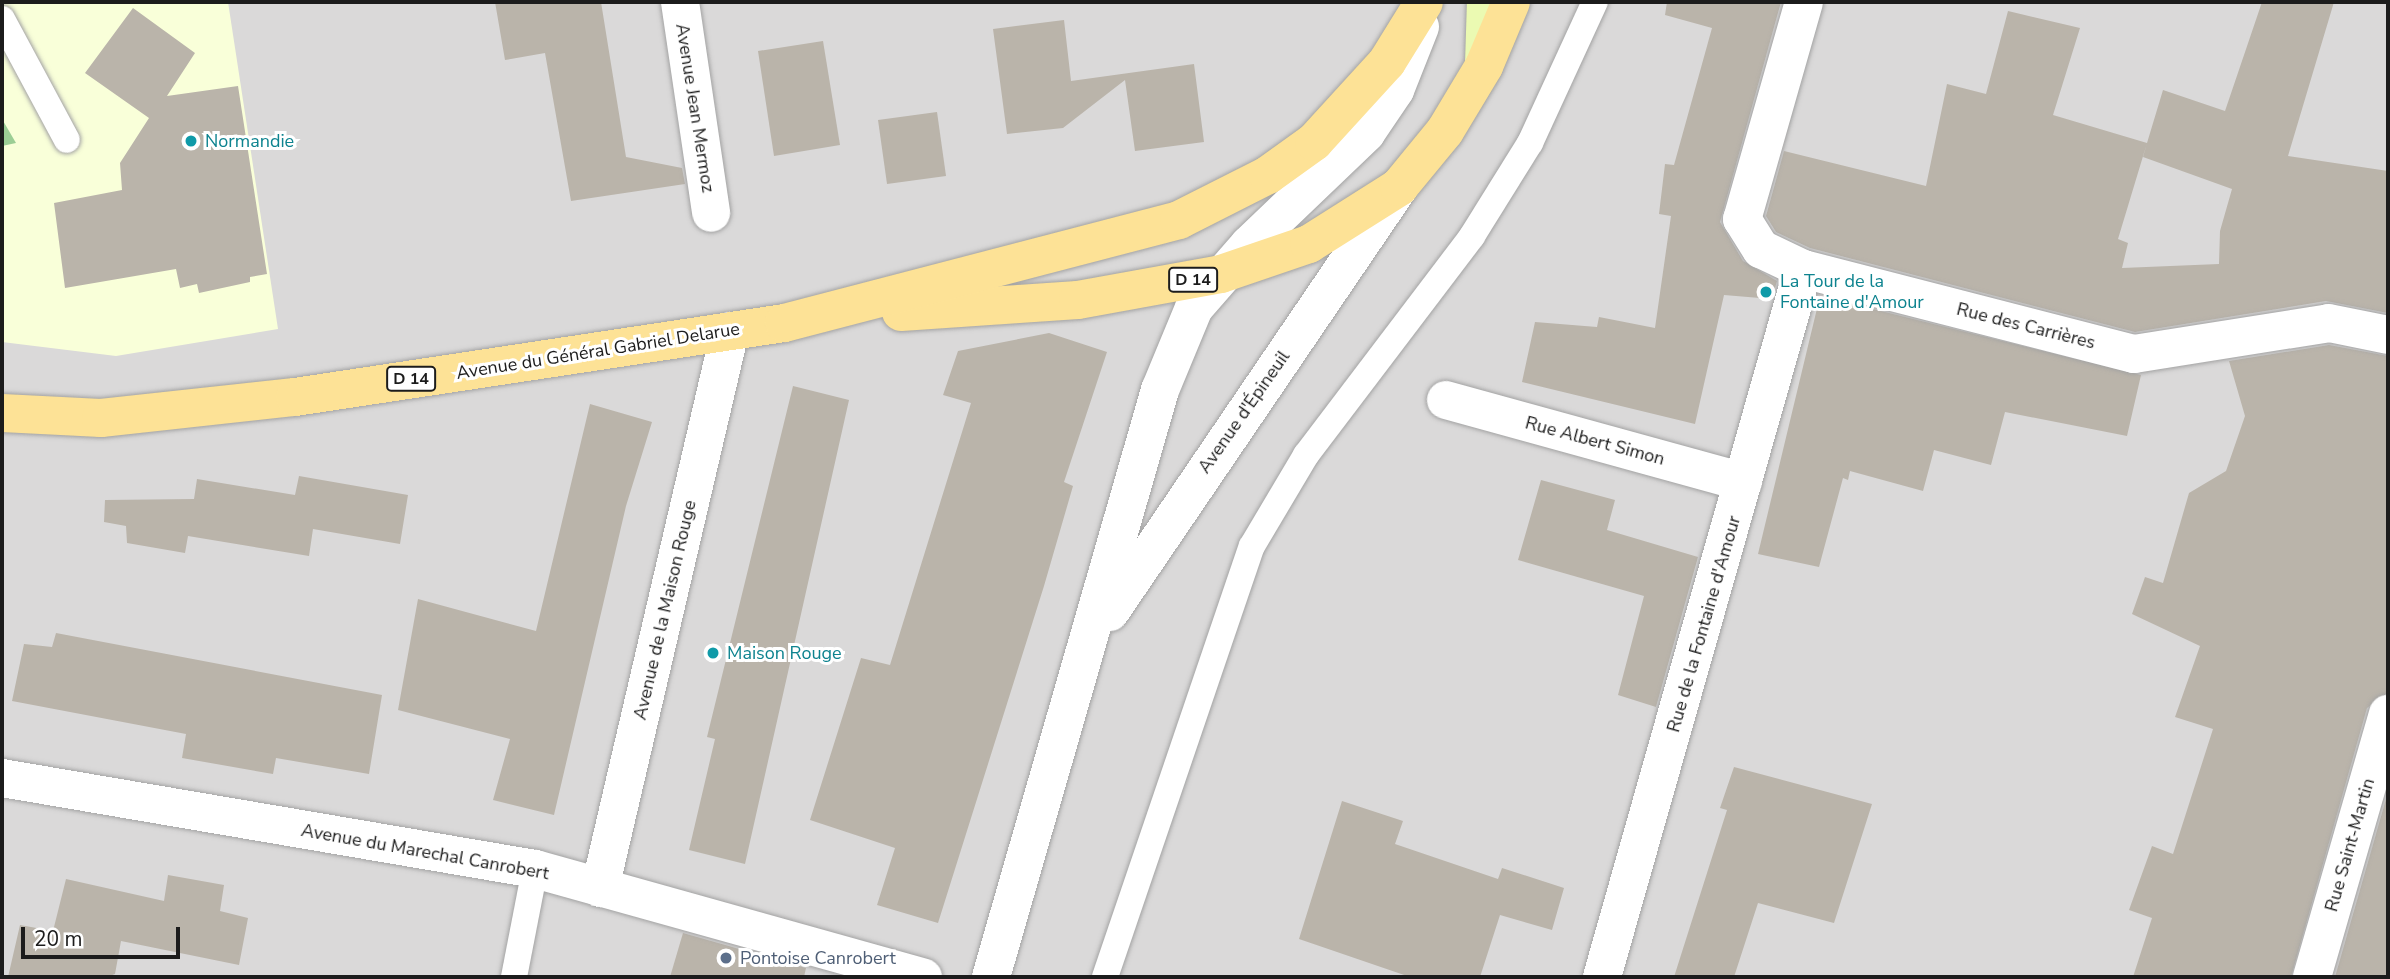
<!DOCTYPE html>
<meta charset="utf-8">
<style>
body{margin:0}
#map{position:relative;width:2390px;height:979px;overflow:hidden;background:#eeece1;font-family:"Nunito Sans",sans-serif}
div>[style]{position:absolute}
.residential>*{inset:0;background:#dad9d9}
.education>*{inset:0;background:#f9ffd9}
.forest>*{inset:0;background:#9cce95}
.building>*{inset:0;background:#bab4aa}
.roads{filter:drop-shadow(0 0 2px #a3a3a3) drop-shadow(0 0 2px #a3a3a3)}
.service>*{height:26px;margin:-13px;padding:0 13px;transform-origin:13px;border-radius:13px;background:#fff}
.minor>*{height:38px;margin:-19px;padding:0 19px;transform-origin:19px;border-radius:19px;background:#fff}
.secondary>*{height:38px;margin:-19px;padding:0 19px;transform-origin:19px;border-radius:19px;background:#ebfab2}
.primary>*{height:38px;margin:-19px;padding:0 19px;transform-origin:19px;border-radius:19px;background:#fde296}
.dots>*{width:19px;height:19px;translate:-50% -50%;box-sizing:border-box;border:4px solid #fff;border-radius:50%}
span{translate:-50% -50%;white-space:nowrap;text-align:center;line-height:1.15;-webkit-text-stroke:6px #fff;paint-order:stroke}
.shield-label span{padding:2px 5px;background:#fff;border:2px solid;border-radius:5px;-webkit-text-stroke-width:0}
.shield-label{font-size:16px;color:#1c1c1c;font-weight:700}
.street-label{font-size:18px;color:#1c1c1c}
.culture-label{font-size:18px;color:#0d838f}
.left{translate:0 -50%;text-align:left}
.service-label{font-size:18px;color:#4e5e75}
.frame{position:absolute;inset:0;border:4px solid #1c1c1c;pointer-events:none}
.scale{position:absolute;left:21px;top:927px;width:159px;height:32px;box-sizing:border-box;border:4px solid #1c1c1c;border-top:0;padding-left:9px;font-size:21px;line-height:24px;white-space:nowrap;color:#1c1c1c;-webkit-text-stroke:5px #fff;paint-order:stroke}
</style>
<div id="map">
<div class="residential">
<div style="clip-path:polygon(225px 2px,2388px 2px,2388px 977px,2px 977px,2px 341px)"></div>
</div>
<div class="education">
<div style="clip-path:polygon(2px 2px,228px 2px,278px 329px,116px 356px,2px 342px)"></div>
</div>
<div class="forest">
<div style="clip-path:polygon(2px 119px,16px 143px,2px 146px)"></div>
</div>
<div class="building">
<div style="clip-path:polygon(495px 2px,601px 2px,626px 157px,682px 168px,685px 184px,571px 201px,545px 53px,505px 60px)"></div>
<div style="clip-path:polygon(1667px 2px,1781px 2px,1720px 222px,1743px 261px,1777px 281px,1772px 299px,1724px 295px,1695px 424px,1522px 382px,1535px 322px,1597px 327px,1599px 317px,1655px 328px,1671px 216px,1659px 214px,1665px 164px,1674px 165px,1712px 28px,1665px 15px)"></div>
<div style="clip-path:polygon(evenodd,2262px 2px,2334px 2px,2288px 156px,2388px 171px,2388px 313px,2326px 301px,2135px 332px,1810px 248px,1776px 232px,1766px 216px,1784px 151px,1926px 186px,1947px 84px,1986px 94px,2008px 11px,2080px 28px,2053px 115px,2147px 143px,2163px 90px,2225px 111px,2262px 2px,2147px 143px,2143px 157px,2232px 189px,2220px 231px,2219px 264px,2122px 268px,2128px 243px,2118px 239px,2147px 143px)"></div>
<div style="clip-path:polygon(133px 8px,195px 53px,167px 96px,238px 86px,267px 274px,250px 277px,250px 282px,199px 293px,197px 284px,180px 288px,176px 269px,65px 288px,54px 203px,122px 190px,120px 163px,149px 118px,85px 73px)"></div>
<div style="clip-path:polygon(1064px 20px,1071px 81px,1194px 64px,1204px 142px,1135px 151px,1125px 80px,1063px 128px,1007px 134px,993px 29px)"></div>
<div style="clip-path:polygon(823px 41px,840px 145px,774px 156px,758px 51px)"></div>
<div style="clip-path:polygon(937px 112px,946px 176px,887px 184px,878px 120px)"></div>
<div style="clip-path:polygon(1820px 296px,2141px 375px,2127px 436px,2005px 412px,1991px 465px,1934px 450px,1923px 491px,1850px 471px,1848px 480px,1843px 478px,1819px 567px,1758px 554px)"></div>
<div style="clip-path:polygon(1049px 333px,1107px 352px,1064px 482px,1073px 486px,1044px 586px,938px 923px,877px 905px,895px 848px,810px 820px,861px 658px,890px 665px,971px 403px,943px 395px,958px 351px)"></div>
<div style="clip-path:polygon(2329px 345px,2388px 356px,2388px 693px,2367px 708px,2291px 977px,2133px 977px,2152px 918px,2129px 910px,2152px 846px,2173px 854px,2213px 729px,2175px 717px,2200px 646px,2132px 614px,2145px 577px,2163px 583px,2189px 493px,2226px 471px,2245px 416px,2229px 361px)"></div>
<div style="clip-path:polygon(793px 386px,849px 400px,745px 864px,689px 850px,715px 739px,707px 737px)"></div>
<div style="clip-path:polygon(590px 404px,652px 422px,626px 506px,554px 815px,493px 800px,510px 739px,398px 710px,418px 599px,536px 631px)"></div>
<div style="clip-path:polygon(299px 476px,408px 495px,400px 544px,313px 529px,309px 556px,188px 536px,185px 553px,127px 543px,126px 526px,104px 522px,105px 500px,194px 499px,197px 479px,295px 495px)"></div>
<div style="clip-path:polygon(1541px 480px,1615px 500px,1607px 530px,1698px 557px,1656px 707px,1618px 695px,1644px 596px,1518px 560px)"></div>
<div style="clip-path:polygon(56px 633px,382px 695px,369px 774px,276px 758px,273px 774px,182px 758px,186px 734px,12px 701px,24px 644px,52px 647px)"></div>
<div style="clip-path:polygon(1734px 767px,1872px 804px,1834px 923px,1758px 903px,1734px 977px,1674px 977px,1727px 810px,1720px 808px)"></div>
<div style="clip-path:polygon(2388px 792px,2388px 977px,2335px 977px)"></div>
<div style="clip-path:polygon(1342px 801px,1403px 821px,1395px 844px,1498px 879px,1502px 868px,1564px 888px,1552px 930px,1500px 915px,1480px 977px,1410px 977px,1299px 939px)"></div>
<div style="clip-path:polygon(168px 875px,224px 885px,220px 911px,248px 918px,239px 965px,121px 941px,115px 974px,107px 977px,8px 977px,20px 925px,53px 931px,66px 879px,164px 901px)"></div>
<div style="clip-path:polygon(683px 933px,806px 968px,804px 977px,670px 977px)"></div>
</div>
<div class="roads">
<div class="service">
<div style="left:2px;top:19px;width:137px;rotate:61.8deg"></div>
<div style="left:514px;top:977px;width:110px;rotate:-79deg"></div>
<div style="left:1105px;top:977px;width:455px;rotate:-71.2deg"></div>
<div style="left:1252px;top:546px;width:106px;rotate:-59.3deg"></div>
<div style="left:1306px;top:455px;width:275px;rotate:-52.8deg"></div>
<div style="left:1472px;top:236px;width:110px;rotate:-58.1deg"></div>
<div style="left:1530px;top:143px;width:155px;rotate:-65.3deg"></div>
</div>
<div class="minor">
<div style="left:680px;top:2px;width:213px;rotate:81.6deg"></div>
<div style="left:1804px;top:2px;width:226px;rotate:105.9deg"></div>
<div style="left:1742px;top:219px;width:36px;rotate:58deg"></div>
<div style="left:1761px;top:249px;width:47px;rotate:25.5deg"></div>
<div style="left:1803px;top:269px;width:342px;rotate:14.4deg"></div>
<div style="left:2134px;top:354px;width:197px;rotate:-9deg"></div>
<div style="left:2329px;top:323px;width:60px;rotate:11.5deg"></div>
<div style="left:1446px;top:400px;width:308px;rotate:15.4deg"></div>
<div style="left:1110px;top:612px;width:514px;rotate:-55.78deg"></div>
<div style="left:2px;top:778px;width:541px;rotate:9.69deg"></div>
<div style="left:535px;top:869px;width:403px;rotate:15.6deg"></div>
<div style="left:600px;top:888px;width:572px;rotate:-76.86deg"></div>
<div style="left:991px;top:977px;width:611px;rotate:-73.94deg"></div>
<div style="left:1160px;top:390px;width:89px;rotate:-67.5deg"></div>
<div style="left:1194px;top:308px;width:84px;rotate:-48.9deg"></div>
<div style="left:1249px;top:245px;width:162px;rotate:-43.7deg"></div>
<div style="left:1366px;top:133px;width:52px;rotate:-56deg"></div>
<div style="left:1395px;top:90px;width:68px;rotate:-68.4deg"></div>
<div style="left:1602px;top:977px;width:736px;rotate:-74.15deg"></div>
<div style="left:2312px;top:977px;width:274px;rotate:-73.9deg"></div>
</div>
<div class="secondary">
<div style="left:1484px;top:64px;width:62px;rotate:-88.2deg"></div>
</div>
<div class="primary">
<div style="left:901px;top:312px;width:177px;rotate:-3.9deg"></div>
<div style="left:1078px;top:300px;width:145px;rotate:-10.3deg"></div>
<div style="left:1221px;top:274px;width:93px;rotate:-18.8deg"></div>
<div style="left:1309px;top:244px;width:107px;rotate:-32.3deg"></div>
<div style="left:1399px;top:187px;width:72px;rotate:-50.6deg"></div>
<div style="left:1445px;top:131px;width:76px;rotate:-59deg"></div>
<div style="left:1484px;top:66px;width:69px;rotate:-67.1deg"></div>
<div style="left:2px;top:413px;width:99px;rotate:2.9deg"></div>
<div style="left:101px;top:418px;width:195px;rotate:-6.2deg"></div>
<div style="left:295px;top:397px;width:495px;rotate:-8.6deg"></div>
<div style="left:784px;top:323px;width:408px;rotate:-14.6deg"></div>
<div style="left:1179px;top:220px;width:100px;rotate:-26.8deg"></div>
<div style="left:1268px;top:175px;width:57px;rotate:-35.7deg"></div>
<div style="left:1314px;top:142px;width:108px;rotate:-47.6deg"></div>
<div style="left:1387px;top:62px;width:70px;rotate:-58.3deg"></div>
</div>
</div>
<div class="dots">
<div style="left:191px;top:141px;background:#0f9aa8"></div>
<div style="left:1766px;top:292px;background:#0f9aa8"></div>
<div style="left:713px;top:653px;background:#0f9aa8"></div>
<div style="left:726px;top:958px;background:#5c6f8a"></div>
</div>
<div class="shield-label">
<span style="left:1193px;top:280px">D 14</span>
<span style="left:411px;top:379px">D 14</span>
</div>
<div class="street-label">
<span style="left:695px;top:108px;rotate:81deg">Avenue Jean Mermoz</span>
<span style="left:2026px;top:326px;rotate:14deg">Rue des Carrières</span>
<span style="left:598px;top:351px;rotate:-9deg">Avenue du Général Gabriel Delarue</span>
<span style="left:1244px;top:412px;rotate:-55deg">Avenue d'Épineuil</span>
<span style="left:1595px;top:441px;rotate:15deg">Rue Albert Simon</span>
<span style="left:665px;top:610px;rotate:-77deg">Avenue de la Maison Rouge</span>
<span style="left:1704px;top:624px;rotate:-74deg">Rue de la Fontaine d'Amour</span>
<span style="left:2350px;top:845px;rotate:-74deg">Rue Saint-Martin</span>
<span style="left:425px;top:852px;rotate:10deg">Avenue du Marechal Canrobert</span>
</div>
<div class="culture-label">
<span class="left" style="left:205px;top:141px">Normandie</span>
<span class="left" style="left:1780px;top:292px">La Tour de la<br>Fontaine d'Amour</span>
<span class="left" style="left:727px;top:653px">Maison Rouge</span>
</div>
<div class="service-label">
<span class="left" style="left:740px;top:958px">Pontoise Canrobert</span>
</div>
<div class="frame"></div>
<div class="scale">20 m</div>
</div>
